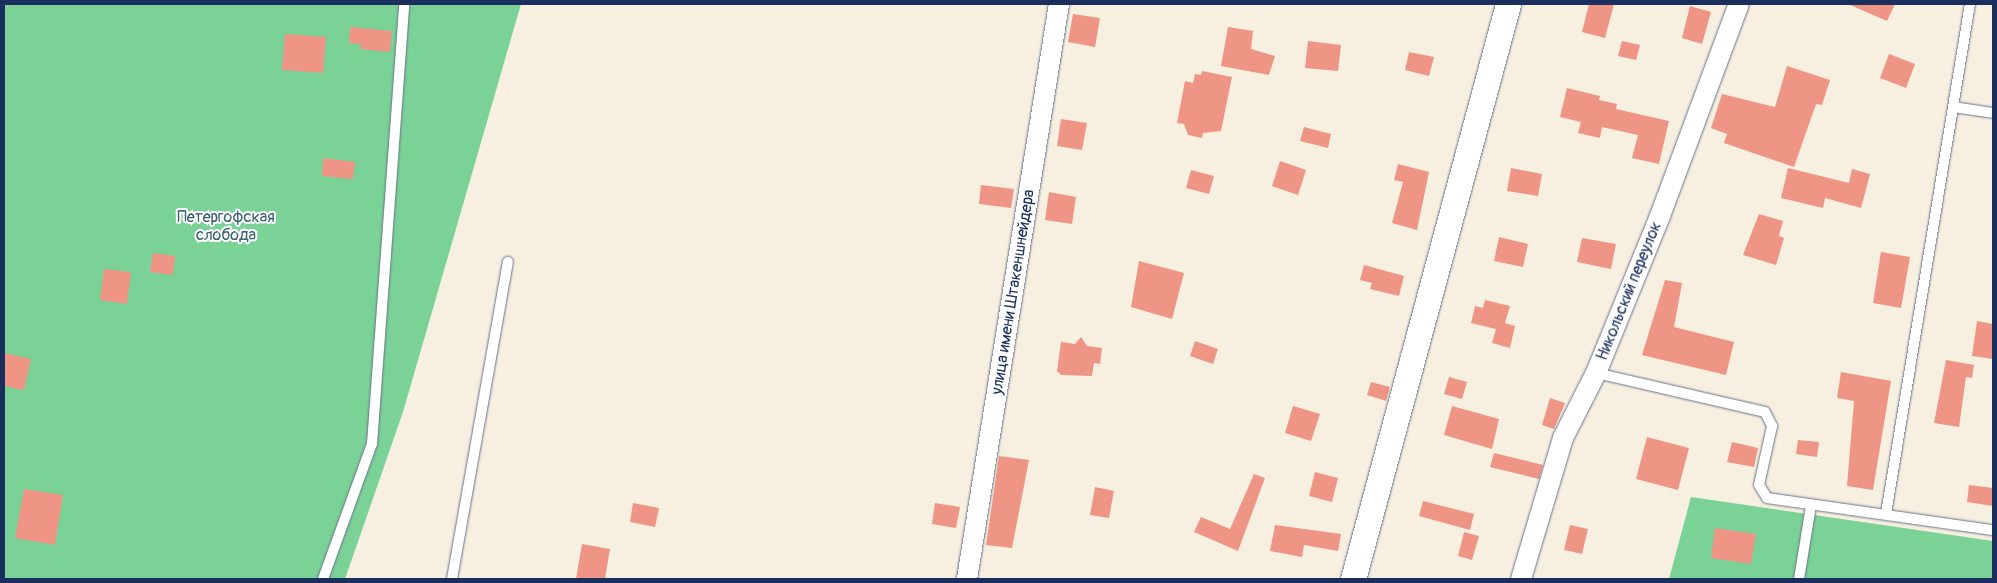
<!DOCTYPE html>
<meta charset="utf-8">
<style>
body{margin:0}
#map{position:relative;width:1997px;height:583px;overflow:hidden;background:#f7efe0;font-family:Pangolin,sans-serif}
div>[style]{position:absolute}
.green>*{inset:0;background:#7bd296}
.building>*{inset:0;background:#ee9586}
.roads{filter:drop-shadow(0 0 1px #68728c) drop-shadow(0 0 1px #68728c)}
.service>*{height:10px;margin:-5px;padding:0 5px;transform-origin:5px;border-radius:5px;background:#fff}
.minor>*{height:20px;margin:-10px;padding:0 10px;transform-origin:10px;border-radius:10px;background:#fff}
.tertiary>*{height:25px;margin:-12.5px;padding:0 12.5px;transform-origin:12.5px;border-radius:12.5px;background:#fff}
span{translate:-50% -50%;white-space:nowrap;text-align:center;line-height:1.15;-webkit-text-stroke:4px #fff;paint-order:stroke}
.park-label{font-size:16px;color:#38606f}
.street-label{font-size:16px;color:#1b2f5e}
.frame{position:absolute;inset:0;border:5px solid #1b2f5e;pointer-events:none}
</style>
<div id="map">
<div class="green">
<div style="clip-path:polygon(4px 4px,521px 4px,403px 412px,345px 579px,4px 579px)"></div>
<div style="clip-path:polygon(1691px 497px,1993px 541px,1993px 579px,1669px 579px)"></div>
</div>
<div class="building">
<div style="clip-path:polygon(1589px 4px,1614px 4px,1605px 38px,1582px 32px)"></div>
<div style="clip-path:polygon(1848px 4px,1895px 4px,1887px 21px)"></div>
<div style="clip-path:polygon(1690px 6px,1711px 12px,1702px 44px,1682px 38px)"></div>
<div style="clip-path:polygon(1073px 14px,1100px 18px,1095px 47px,1068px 42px)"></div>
<div style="clip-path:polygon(350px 27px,392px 31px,390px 52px,360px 49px,361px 44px,349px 43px)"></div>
<div style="clip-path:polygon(1228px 27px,1253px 31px,1251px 49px,1275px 56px,1269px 75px,1221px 66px)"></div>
<div style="clip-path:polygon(285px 34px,326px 37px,323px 73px,282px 70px)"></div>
<div style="clip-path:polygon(1308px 41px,1341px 45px,1338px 71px,1305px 68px)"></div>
<div style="clip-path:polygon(1622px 41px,1640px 45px,1636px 60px,1618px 56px)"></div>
<div style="clip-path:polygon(1409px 52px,1434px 57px,1429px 76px,1405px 70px)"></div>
<div style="clip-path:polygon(1889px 54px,1915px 64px,1906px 88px,1880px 78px)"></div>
<div style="clip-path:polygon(1787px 66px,1830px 80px,1822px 105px,1816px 104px,1794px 167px,1724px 143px,1727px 134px,1711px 128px,1722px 94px,1775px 107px)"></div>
<div style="clip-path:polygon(1202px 71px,1232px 77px,1221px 131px,1203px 133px,1202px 138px,1188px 135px,1184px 124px,1177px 123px,1185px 81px,1193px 83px,1195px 74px,1201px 75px)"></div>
<div style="clip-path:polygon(1567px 88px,1600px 96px,1599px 100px,1617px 104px,1616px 109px,1669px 121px,1659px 164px,1632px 158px,1638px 135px,1602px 127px,1600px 138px,1578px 133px,1581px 122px,1560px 117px)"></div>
<div style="clip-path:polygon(1061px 119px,1087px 123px,1082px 150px,1057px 146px)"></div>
<div style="clip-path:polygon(1304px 127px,1331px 134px,1328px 148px,1300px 141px)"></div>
<div style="clip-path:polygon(323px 158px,355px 162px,353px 179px,322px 176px)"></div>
<div style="clip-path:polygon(1280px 161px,1306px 170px,1298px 195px,1272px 186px)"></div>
<div style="clip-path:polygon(1398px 164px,1429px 172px,1417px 230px,1392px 223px,1403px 182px,1394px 180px)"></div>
<div style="clip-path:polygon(1511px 168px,1542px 174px,1538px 196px,1507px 191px)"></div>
<div style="clip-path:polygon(1788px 168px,1849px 183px,1852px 169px,1870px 174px,1861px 208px,1825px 198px,1823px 208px,1781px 198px)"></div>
<div style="clip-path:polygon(1191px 170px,1214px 176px,1209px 194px,1186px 188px)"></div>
<div style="clip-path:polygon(981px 185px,1014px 189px,1011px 208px,979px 204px)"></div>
<div style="clip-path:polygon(1049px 192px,1076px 197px,1072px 224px,1045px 220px)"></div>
<div style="clip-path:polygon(1759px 214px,1783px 221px,1779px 236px,1784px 238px,1776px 265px,1743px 255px)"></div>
<div style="clip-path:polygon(1499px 237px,1528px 244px,1523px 267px,1494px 261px)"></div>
<div style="clip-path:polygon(1582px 238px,1616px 244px,1611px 269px,1577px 262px)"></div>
<div style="clip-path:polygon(1881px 252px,1910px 257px,1901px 308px,1873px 303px)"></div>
<div style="clip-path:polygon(153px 253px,175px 256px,173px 275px,150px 272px)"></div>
<div style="clip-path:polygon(1139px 261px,1184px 273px,1172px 319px,1131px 307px)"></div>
<div style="clip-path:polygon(1364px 265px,1404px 276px,1399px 296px,1370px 289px,1372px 283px,1360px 280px)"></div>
<div style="clip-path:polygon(104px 269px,131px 272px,127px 304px,100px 300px)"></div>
<div style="clip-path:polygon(1665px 280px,1682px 283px,1674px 327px,1734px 342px,1726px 375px,1642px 355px)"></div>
<div style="clip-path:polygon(1485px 300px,1510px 306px,1505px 323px,1515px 326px,1510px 348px,1492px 343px,1496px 329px,1471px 323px,1475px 306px,1483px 308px)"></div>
<div style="clip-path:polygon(1977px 321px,1993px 324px,1993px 359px,1972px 356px)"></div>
<div style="clip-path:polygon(1081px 337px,1087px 346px,1102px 348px,1100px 364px,1094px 363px,1092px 376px,1061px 375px,1057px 371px,1061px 342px,1075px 344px)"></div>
<div style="clip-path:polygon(1195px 341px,1218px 349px,1213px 364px,1190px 356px)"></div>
<div style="clip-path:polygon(4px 353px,31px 359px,24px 390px,4px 386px)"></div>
<div style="clip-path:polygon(1946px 360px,1974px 365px,1972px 378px,1966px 377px,1959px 427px,1934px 423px)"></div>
<div style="clip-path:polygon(1841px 372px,1891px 381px,1873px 490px,1847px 486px,1854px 401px,1837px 398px)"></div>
<div style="clip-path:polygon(1449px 377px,1467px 382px,1462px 399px,1444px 394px)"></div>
<div style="clip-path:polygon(1371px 382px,1390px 387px,1386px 401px,1367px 395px)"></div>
<div style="clip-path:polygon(1550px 398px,1565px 403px,1554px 429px,1542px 425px)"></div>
<div style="clip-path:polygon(1293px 406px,1320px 414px,1311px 441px,1285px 433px)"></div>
<div style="clip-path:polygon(1452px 406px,1499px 419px,1492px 449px,1444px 435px)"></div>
<div style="clip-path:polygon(1647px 437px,1689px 448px,1678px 490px,1636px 479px)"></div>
<div style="clip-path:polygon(1798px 440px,1819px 442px,1817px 457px,1796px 454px)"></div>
<div style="clip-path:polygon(1732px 442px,1758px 448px,1754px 467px,1727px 462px)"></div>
<div style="clip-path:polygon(1494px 453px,1543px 465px,1539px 479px,1490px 467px)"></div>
<div style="clip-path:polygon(999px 456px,1029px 460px,1012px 548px,986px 545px)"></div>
<div style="clip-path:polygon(1315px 472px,1338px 478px,1332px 502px,1309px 496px)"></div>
<div style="clip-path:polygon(1254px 474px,1265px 478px,1238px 551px,1194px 532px,1201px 517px,1230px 529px)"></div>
<div style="clip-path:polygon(1969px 485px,1993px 488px,1993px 506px,1967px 502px)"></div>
<div style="clip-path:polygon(1095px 487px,1114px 491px,1109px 518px,1090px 515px)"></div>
<div style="clip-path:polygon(24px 489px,63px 495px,55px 545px,15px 538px)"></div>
<div style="clip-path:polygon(1423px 501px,1474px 514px,1470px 530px,1419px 516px)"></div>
<div style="clip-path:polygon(633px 503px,659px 508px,655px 527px,630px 522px)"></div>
<div style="clip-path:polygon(935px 503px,960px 507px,956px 528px,932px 524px)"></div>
<div style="clip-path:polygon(1275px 525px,1341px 534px,1338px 551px,1304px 545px,1302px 557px,1270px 551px)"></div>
<div style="clip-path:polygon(1570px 525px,1588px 529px,1582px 554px,1564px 550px)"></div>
<div style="clip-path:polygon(1715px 528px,1756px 534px,1751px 564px,1711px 558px)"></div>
<div style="clip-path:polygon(1464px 532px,1479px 536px,1472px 560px,1458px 556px)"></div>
<div style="clip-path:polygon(582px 544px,610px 549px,605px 579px,576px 579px)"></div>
</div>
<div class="roads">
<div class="service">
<div style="left:1953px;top:107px;width:40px;rotate:8.5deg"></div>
<div style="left:1596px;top:373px;width:173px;rotate:13deg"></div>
<div style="left:1765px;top:412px;width:16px;rotate:63deg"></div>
<div style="left:1772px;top:426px;width:60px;rotate:102.4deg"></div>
<div style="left:1759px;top:485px;width:15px;rotate:58deg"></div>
<div style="left:1767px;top:498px;width:228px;rotate:8.1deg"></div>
<div style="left:1886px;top:514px;width:517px;rotate:-80.65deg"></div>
<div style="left:323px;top:579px;width:144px;rotate:-70.1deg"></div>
<div style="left:372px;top:444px;width:441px;rotate:-85.8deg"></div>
<div style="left:452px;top:579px;width:322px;rotate:-80deg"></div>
<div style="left:1799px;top:579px;width:74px;rotate:-80.7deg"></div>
</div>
<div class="minor">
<div style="left:967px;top:579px;width:582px;rotate:-80.91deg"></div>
<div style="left:1521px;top:579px;width:147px;rotate:-73.4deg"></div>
<div style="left:1563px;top:438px;width:73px;rotate:-63.1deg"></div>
<div style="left:1596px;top:373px;width:170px;rotate:-67.8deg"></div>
<div style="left:1660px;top:216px;width:226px;rotate:-69.6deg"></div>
</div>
<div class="tertiary">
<div style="left:1353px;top:579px;width:596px;rotate:-74.91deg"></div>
</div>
</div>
<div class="park-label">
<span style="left:226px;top:226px">Петергофская<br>слобода</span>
</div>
<div class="street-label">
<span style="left:1629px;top:291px;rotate:-68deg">Никольский переулок</span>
<span style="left:1013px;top:292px;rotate:-81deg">улица имени Штакеншнейдера</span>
</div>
<div class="frame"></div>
</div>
